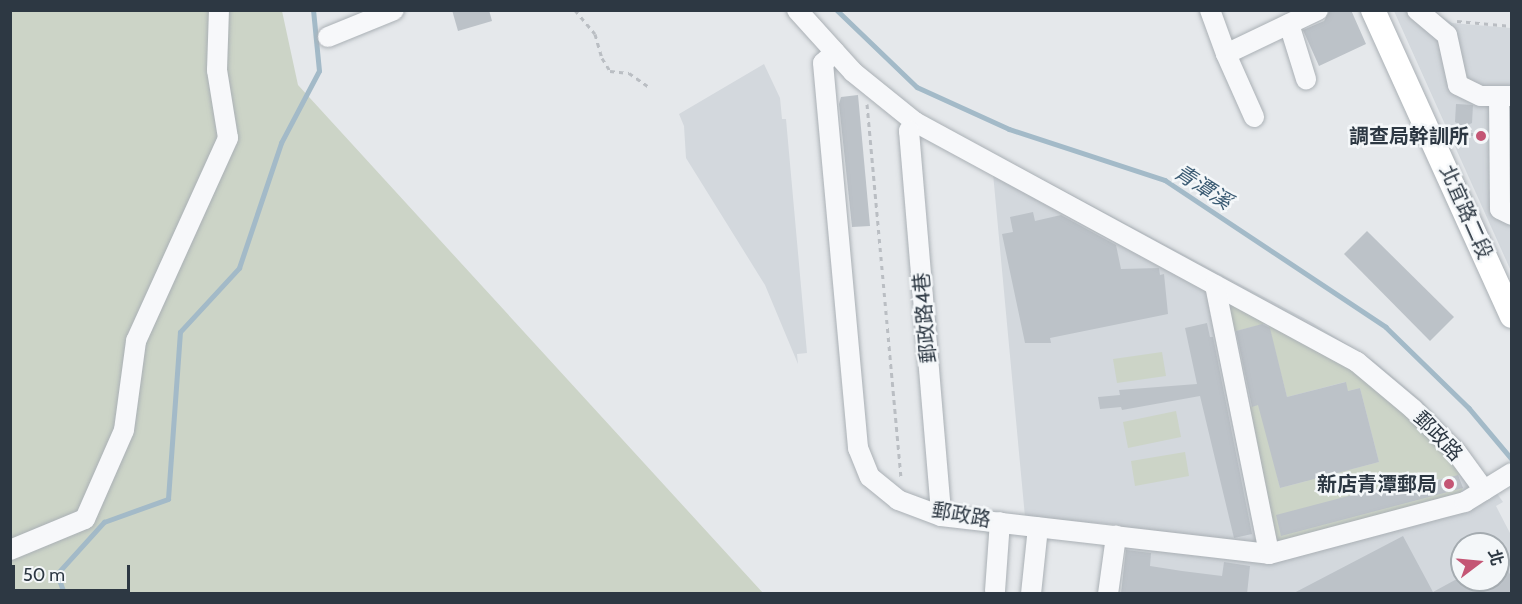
<!DOCTYPE html>
<meta charset="utf-8">
<style>
body{margin:0}
#map{position:relative;width:1522px;height:604px;overflow:hidden;background:#e5e8eb;font-family:Cabin,"Noto Sans TC",sans-serif}
div>[style]{position:absolute}
.built>*{inset:0;background:#d3d8dd}
.green>*{inset:0;background:#ccd4c7}
.stream>*{height:4.5px;margin:-2.25px;padding:0 2.25px;transform-origin:2.25px;border-radius:2.25px;background:#a3bac8}
.building>*{inset:0;background:#bcc2c8}
.path>*{height:3px;margin-top:-1.5px;transform-origin:0;background:repeating-linear-gradient(90deg,#babec3 0 4.5px,transparent 0 9px)}
.roads{filter:drop-shadow(0 0 2px #aab0b5) drop-shadow(0 0 2px #aab0b5)}
.minor>*{height:20px;margin:-10px;padding:0 10px;transform-origin:10px;border-radius:10px;background:#f7f8fa}
.major>*{height:24px;margin:-12px;padding:0 12px;transform-origin:12px;border-radius:12px;background:#fff}
.dots>*{width:16px;height:16px;translate:-50% -50%;box-sizing:border-box;border:3px solid #f4f7f9;border-radius:50%}
span{translate:-50% -50%;white-space:nowrap;text-align:center;line-height:1.15;-webkit-text-stroke:5px #f4f7f9;paint-order:stroke}
.poi-label{font-size:20px;color:#2d3843;font-weight:700}
.right{translate:-100% -50%;text-align:right}
.street-label{font-size:20px;color:#2d3843}
.water-label{font-size:21px;color:#3b5b73;font-style:italic}
.frame{position:absolute;inset:0;border:12px solid #2d3843;pointer-events:none}
.north{position:absolute;left:1450px;top:532px;width:60px;height:60px;box-sizing:border-box;background:#f4f7f9;border:2px solid #a4abb0;border-radius:50%;rotate:74deg;font-size:16px;font-weight:700;line-height:24px;text-align:center;color:#2d3843}
.north::after{content:'';display:block;margin:auto;width:21px;height:27px;background:#c45675;clip-path:polygon(50% 0,100% 100%,50% 72%,0 100%)}
.scale{position:absolute;left:12px;top:565px;width:118px;height:27px;box-sizing:border-box;border:3px solid #2d3843;border-top:0;padding-left:8px;font-size:18px;line-height:21px;white-space:nowrap;color:#2d3843;-webkit-text-stroke:4px #f4f7f9;paint-order:stroke}
</style>
<div id="map">
<div class="built">
<div style="clip-path:polygon(1394px 11px,1433px 11px,1452px 23px,1511px 28px,1511px 271px)"></div>
<div style="clip-path:polygon(764px 64px,780px 98px,782px 119px,786px 119px,807px 353px,797px 354px,798px 364px,765px 285px,686px 158px,684px 126px,679px 114px)"></div>
<div style="clip-path:polygon(evenodd,991px 152px,1311px 322px,1374px 361px,1422px 401px,1468px 452px,1503px 502px,1496px 506px,1511px 535px,1511px 593px,1121px 593px,1126px 550px,1120px 525px,1025px 517px,991px 152px,1462px 544px,1498px 544px,1498px 580px,1462px 580px,1462px 544px)"></div>
</div>
<div class="green">
<div style="clip-path:polygon(10px 11px,282px 11px,298px 85px,763px 593px,11px 593px)"></div>
<div style="clip-path:polygon(1226px 299px,1362px 375px,1455px 462px,1460px 475px,1435px 480px,1439px 494px,1463px 487px,1460px 495px,1280px 542px,1273px 535px,1246px 408px,1260px 404px,1280px 488px,1307px 481px,1302px 461px,1318px 478px,1341px 472px,1346px 450px,1352px 469px,1379px 462px,1360px 388px,1348px 391px,1345px 382px,1287px 397px,1268px 323px,1232px 332px)"></div>
<div style="clip-path:polygon(1162px 352px,1166px 376px,1117px 383px,1113px 359px)"></div>
<div style="clip-path:polygon(1176px 411px,1181px 437px,1128px 448px,1123px 422px)"></div>
<div style="clip-path:polygon(1185px 452px,1189px 476px,1135px 486px,1131px 461px)"></div>
</div>
<div class="stream">
<div style="left:837px;top:10px;width:111px;rotate:43.9deg"></div>
<div style="left:917px;top:87px;width:101px;rotate:24.5deg"></div>
<div style="left:1009px;top:129px;width:164px;rotate:18.1deg"></div>
<div style="left:1165px;top:180px;width:265px;rotate:33.6deg"></div>
<div style="left:1386px;top:327px;width:116px;rotate:44.3deg"></div>
<div style="left:1469px;top:408px;width:67px;rotate:49.9deg"></div>
<div style="left:64px;top:594px;width:21px;rotate:-109deg"></div>
<div style="left:57px;top:574px;width:70px;rotate:-47.9deg"></div>
<div style="left:104px;top:522px;width:68px;rotate:-19.8deg"></div>
<div style="left:168px;top:499px;width:167px;rotate:-85.9deg"></div>
<div style="left:180px;top:332px;width:87px;rotate:-47.3deg"></div>
<div style="left:239px;top:268px;width:132px;rotate:-71.4deg"></div>
<div style="left:281px;top:143px;width:81px;rotate:-62.2deg"></div>
<div style="left:319px;top:71px;width:61px;rotate:-95.6deg"></div>
</div>
<div class="building">
<div style="clip-path:polygon(452px 10px,489px 10px,492px 21px,458px 31px)"></div>
<div style="clip-path:polygon(1330px 10px,1351px 10px,1366px 44px,1319px 66px,1303px 30px,1324px 21px)"></div>
<div style="clip-path:polygon(858px 95px,870px 226px,852px 227px,839px 104px,841px 97px)"></div>
<div style="clip-path:polygon(1456px 104px,1473px 105px,1472px 123px,1464px 127px,1455px 122px)"></div>
<div style="clip-path:polygon(1033px 212px,1035px 221px,1061px 215px,1116px 245px,1121px 269px,1159px 268px,1160px 275px,1164px 274px,1168px 314px,1050px 338px,1051px 343px,1025px 343px,1002px 234px,1013px 232px,1010px 217px)"></div>
<div style="clip-path:polygon(1367px 231px,1454px 317px,1430px 341px,1344px 254px)"></div>
<div style="clip-path:polygon(1207px 323px,1210px 337px,1213px 337px,1252px 534px,1234px 538px,1200px 396px,1122px 410px,1121px 407px,1100px 409px,1098px 397px,1120px 395px,1119px 390px,1197px 384px,1185px 328px)"></div>
<div style="clip-path:polygon(1262px 324px,1270px 328px,1287px 397px,1346px 382px,1348px 391px,1360px 388px,1379px 462px,1280px 488px,1258px 405px,1252px 407px,1236px 331px)"></div>
<div style="clip-path:polygon(1458px 475px,1463px 488px,1281px 536px,1276px 515px,1413px 479px,1415px 486px)"></div>
<div style="clip-path:polygon(1403px 536px,1433px 592px,1455px 580px,1498px 580px,1498px 552px,1512px 578px,1512px 594px,1292px 594px)"></div>
<div style="clip-path:polygon(1126px 550px,1151px 553px,1150px 566px,1182px 571px,1222px 576px,1224px 562px,1250px 566px,1247px 594px,1121px 594px)"></div>
</div>
<div class="path">
<div style="left:575px;top:10px;width:31px;rotate:50deg"></div>
<div style="left:595px;top:34px;width:25px;rotate:74deg"></div>
<div style="left:602px;top:58px;width:15px;rotate:58deg"></div>
<div style="left:610px;top:71px;width:19px;rotate:6deg"></div>
<div style="left:629px;top:73px;width:24px;rotate:35deg"></div>
<div style="left:1457px;top:21px;width:55px;rotate:5.2deg"></div>
<div style="left:867px;top:104px;width:378px;rotate:84.8deg"></div>
<div style="left:1452px;top:134px;width:31px"></div>
</div>
<div class="roads">
<div class="minor">
<div style="left:797px;top:10px;width:84px;rotate:47.9deg"></div>
<div style="left:853px;top:72px;width:80px;rotate:38.9deg"></div>
<div style="left:915px;top:122px;width:503px;rotate:28.5deg"></div>
<div style="left:1357px;top:362px;width:73px;rotate:40deg"></div>
<div style="left:1413px;top:409px;width:62px;rotate:45deg"></div>
<div style="left:1457px;top:453px;width:46px;rotate:53.9deg"></div>
<div style="left:1210px;top:10px;width:47px;rotate:70deg"></div>
<div style="left:1226px;top:54px;width:102px;rotate:-25.6deg"></div>
<div style="left:1417px;top:10px;width:39px;rotate:40deg"></div>
<div style="left:1447px;top:35px;width:51px;rotate:77.6deg"></div>
<div style="left:1458px;top:85px;width:25px;rotate:26deg"></div>
<div style="left:1481px;top:96px;width:31px"></div>
<div style="left:1289px;top:24px;width:58px;rotate:72.8deg"></div>
<div style="left:328px;top:37px;width:71px;rotate:-22.2deg"></div>
<div style="left:835px;top:52px;width:16px;rotate:137deg"></div>
<div style="left:823px;top:63px;width:387px;rotate:84.8deg"></div>
<div style="left:858px;top:448px;width:31px;rotate:68deg"></div>
<div style="left:870px;top:477px;width:36px;rotate:39deg"></div>
<div style="left:898px;top:500px;width:46px;rotate:20.4deg"></div>
<div style="left:941px;top:516px;width:330px;rotate:6.6deg"></div>
<div style="left:1269px;top:554px;width:203px;rotate:-14.9deg"></div>
<div style="left:1465px;top:502px;width:55px;rotate:-31.7deg"></div>
<div style="left:1226px;top:54px;width:69px;rotate:66deg"></div>
<div style="left:1499px;top:96px;width:113px;rotate:89.5deg"></div>
<div style="left:1500px;top:209px;width:13px;rotate:27deg"></div>
<div style="left:915px;top:122px;width:11px;rotate:124deg"></div>
<div style="left:909px;top:131px;width:386px;rotate:85.2deg"></div>
<div style="left:1215px;top:285px;width:274px;rotate:78.6deg"></div>
<div style="left:10px;top:550px;width:81px;rotate:-22.5deg"></div>
<div style="left:85px;top:519px;width:97px;rotate:-66.3deg"></div>
<div style="left:124px;top:430px;width:90px;rotate:-82.3deg"></div>
<div style="left:136px;top:341px;width:223px;rotate:-65.6deg"></div>
<div style="left:228px;top:138px;width:69px;rotate:-99.2deg"></div>
<div style="left:217px;top:70px;width:60px;rotate:-88.1deg"></div>
<div style="left:995px;top:591px;width:69px;rotate:-85.9deg"></div>
<div style="left:1031px;top:594px;width:67px;rotate:-84deg"></div>
<div style="left:1108px;top:594px;width:59px;rotate:-82.1deg"></div>
</div>
<div class="major">
<div style="left:1373px;top:10px;width:336px;rotate:65.6deg"></div>
</div>
</div>
<div class="dots">
<div style="left:1481px;top:136px;background:#c45675"></div>
<div style="left:1449px;top:484px;background:#c45675"></div>
</div>
<div class="poi-label">
<span class="right" style="left:1469px;top:136px">調查局幹訓所</span>
<span class="right" style="left:1437px;top:484px">新店青潭郵局</span>
</div>
<div class="street-label">
<span style="left:1466px;top:212px;rotate:66deg">北宜路二段</span>
<span style="left:925px;top:318px;rotate:-95deg">郵政路4巷</span>
<span style="left:1438px;top:436px;rotate:46deg">郵政路</span>
<span style="left:961px;top:515px;rotate:10deg">郵政路</span>
</div>
<div class="water-label">
<span style="left:1203px;top:187px;rotate:33deg">青潭溪</span>
</div>
<div class="frame"></div>
<div class="north">北</div>
<div class="scale">50 m</div>
</div>
